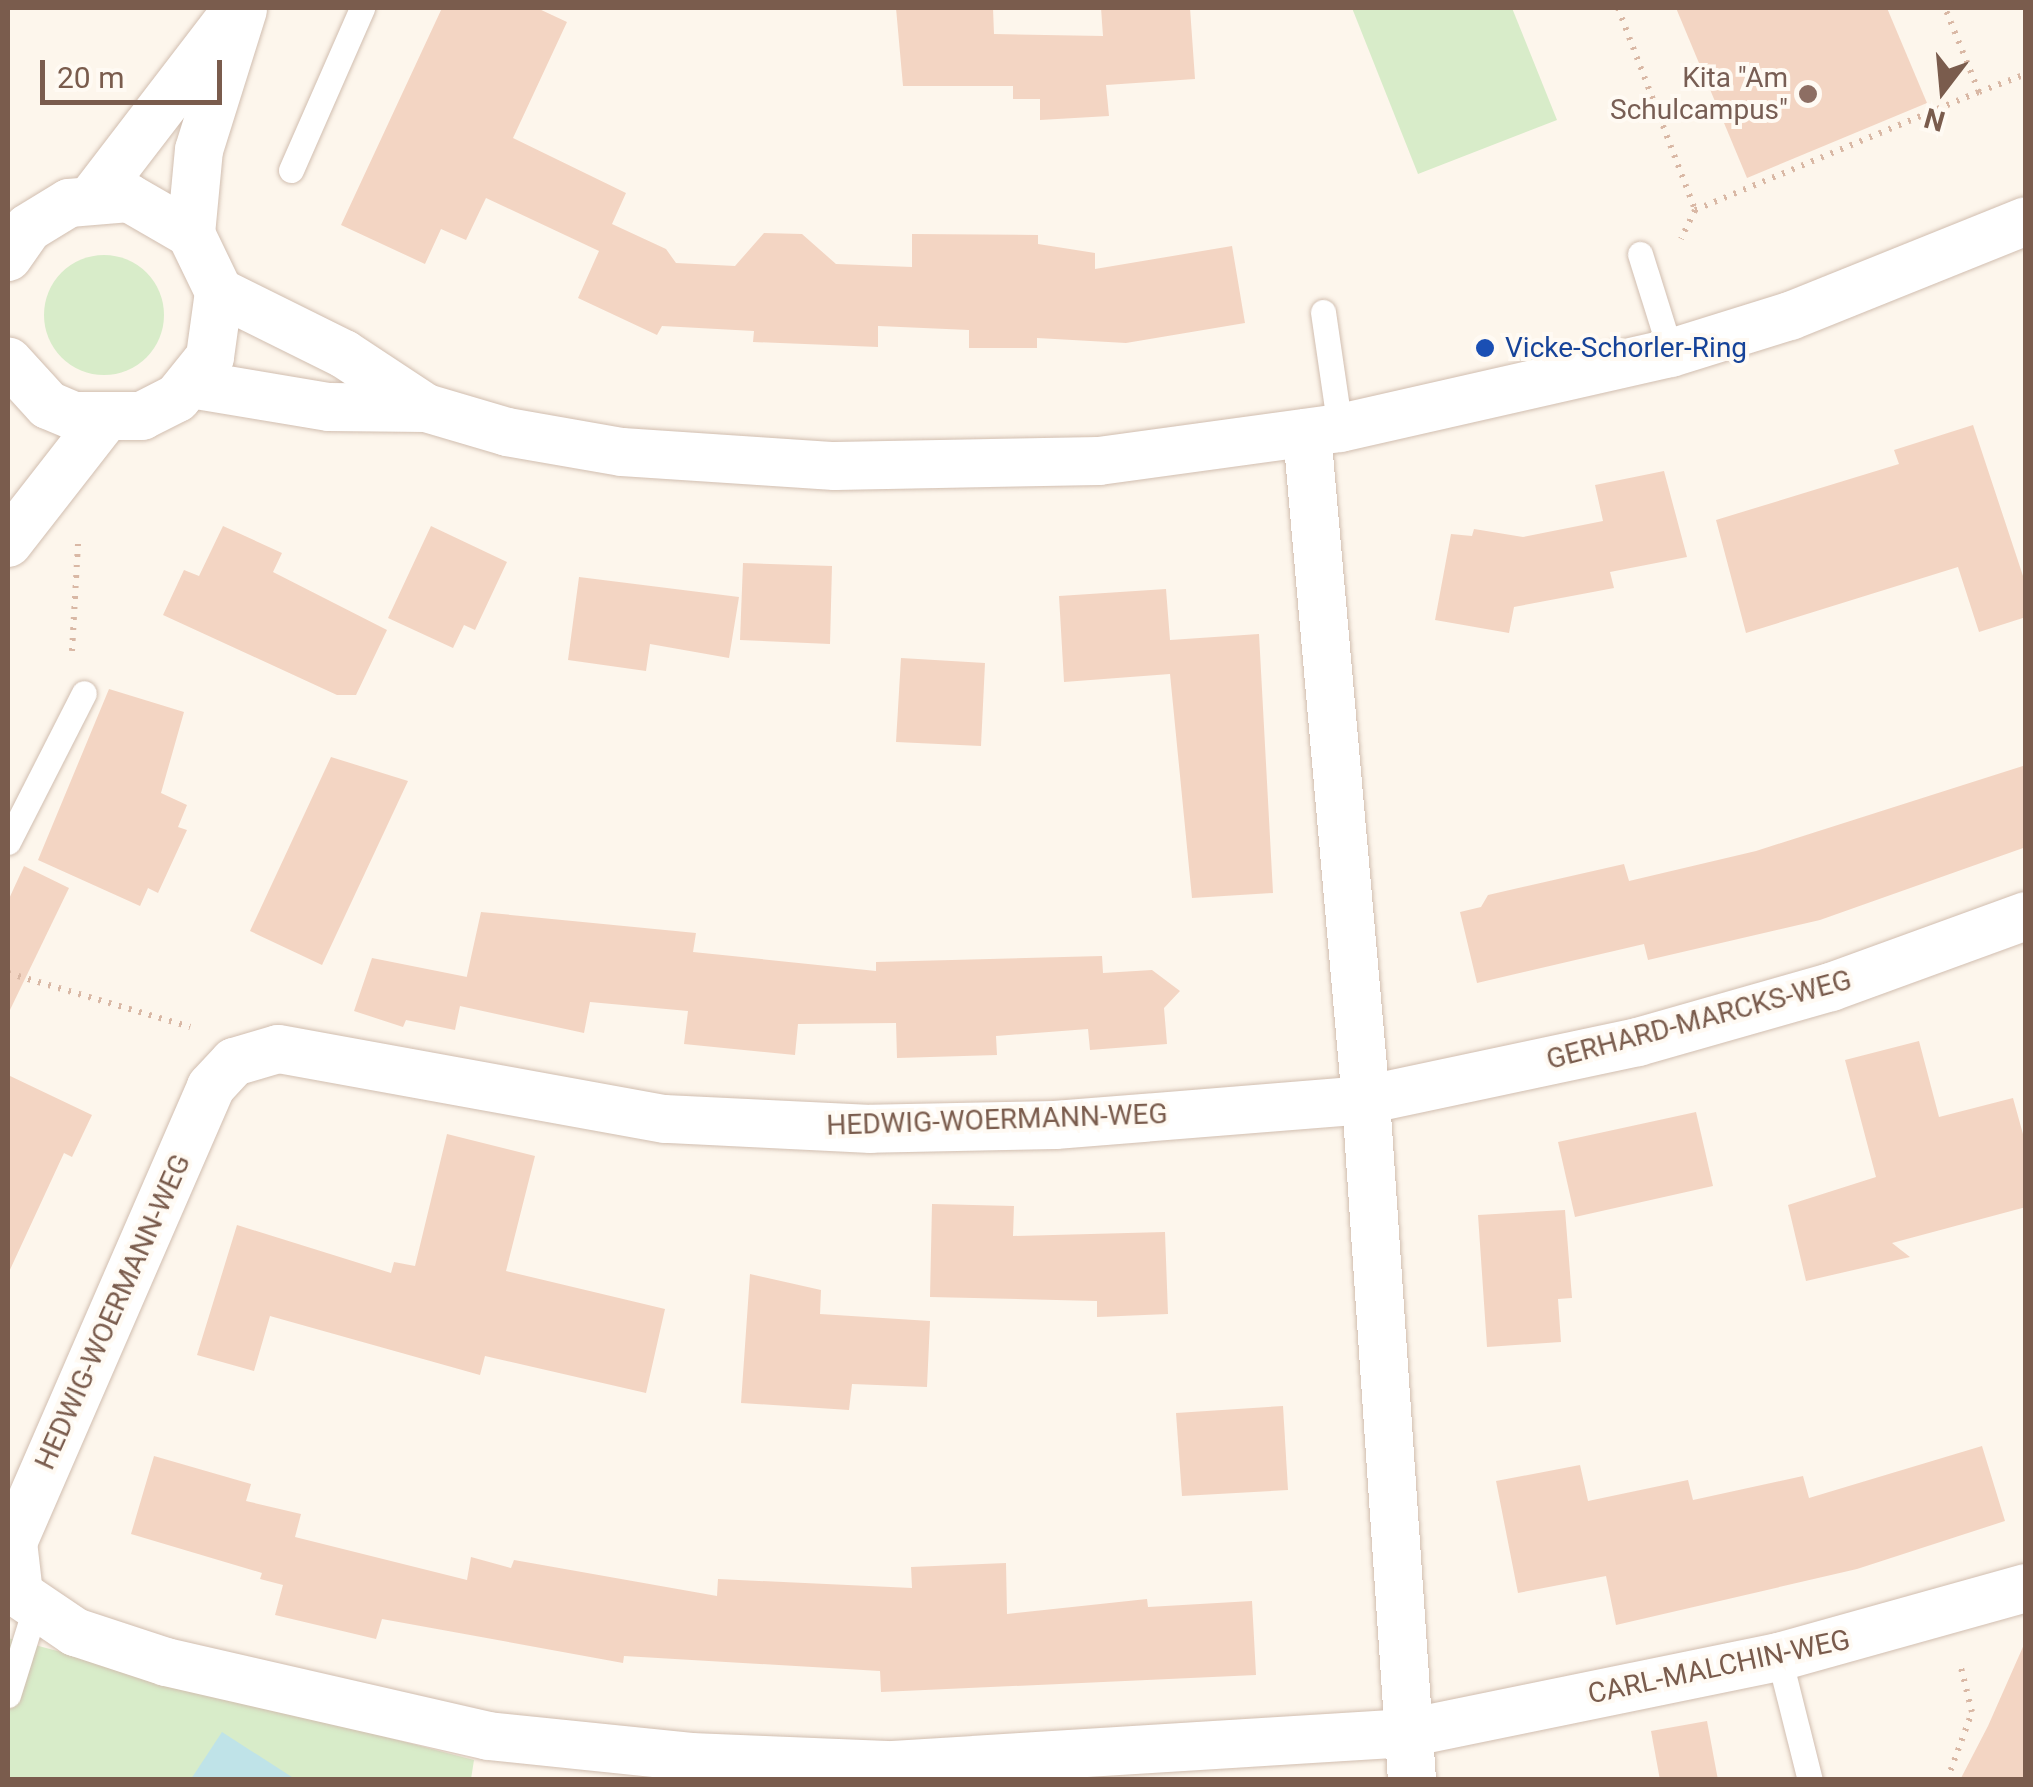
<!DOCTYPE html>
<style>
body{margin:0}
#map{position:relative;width:2033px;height:1787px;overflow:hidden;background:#fdf6ec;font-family:Roboto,sans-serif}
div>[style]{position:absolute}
.green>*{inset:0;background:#d8ecc9}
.round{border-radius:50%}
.water>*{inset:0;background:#bfe3e8}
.building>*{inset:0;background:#f3d5c3}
.path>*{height:6px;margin-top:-3px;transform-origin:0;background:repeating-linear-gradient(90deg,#d9b8a5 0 2.5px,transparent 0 10.5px)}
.roads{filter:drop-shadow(0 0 2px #d1beb0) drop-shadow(0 0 2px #d1beb0)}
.service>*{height:25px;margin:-12.5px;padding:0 12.5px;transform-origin:12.5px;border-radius:12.5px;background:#fff}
.minor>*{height:48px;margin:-24px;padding:0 24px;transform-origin:24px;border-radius:24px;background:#fff}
.dots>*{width:28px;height:28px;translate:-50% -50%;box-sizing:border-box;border:5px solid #fffaf3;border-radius:50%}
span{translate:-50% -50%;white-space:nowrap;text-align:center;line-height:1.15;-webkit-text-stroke:8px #fffaf3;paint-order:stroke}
.education-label{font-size:28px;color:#785e54}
.right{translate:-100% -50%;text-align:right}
.transit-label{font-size:28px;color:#164399}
.left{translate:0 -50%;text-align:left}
.street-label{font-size:28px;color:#7a5c4d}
.frame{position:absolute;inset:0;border:10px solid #7a5c4d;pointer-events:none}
.north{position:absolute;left:1893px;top:40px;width:100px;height:100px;-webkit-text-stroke:8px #fffaf3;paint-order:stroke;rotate:196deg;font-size:28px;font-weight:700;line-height:40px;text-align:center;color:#7a5c4d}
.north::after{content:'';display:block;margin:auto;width:35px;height:45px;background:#7a5c4d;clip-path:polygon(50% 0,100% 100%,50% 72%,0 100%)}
.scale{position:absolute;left:40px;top:60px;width:182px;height:45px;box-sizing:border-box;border:5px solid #7a5c4d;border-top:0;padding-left:12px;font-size:30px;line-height:35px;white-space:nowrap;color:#7a5c4d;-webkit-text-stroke:8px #fffaf3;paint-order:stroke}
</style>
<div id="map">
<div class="green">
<div style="clip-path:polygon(1352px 8px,1512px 8px,1557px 120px,1418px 174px)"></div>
<div class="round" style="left:44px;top:255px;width:120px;height:120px"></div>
<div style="clip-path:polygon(8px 1638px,474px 1760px,471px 1779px,8px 1779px)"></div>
</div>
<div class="water">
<div style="clip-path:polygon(222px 1732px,295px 1779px,191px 1779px)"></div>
</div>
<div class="building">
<div style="clip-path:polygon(442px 8px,537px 8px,567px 22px,513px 138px,626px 193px,612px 224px,666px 249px,676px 263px,735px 266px,764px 233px,802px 234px,836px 264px,912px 267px,912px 234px,1038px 235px,1038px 244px,1095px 253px,1095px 269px,1232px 246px,1245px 323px,1126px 343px,1037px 338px,1037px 348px,969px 348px,969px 330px,878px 326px,878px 347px,753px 342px,754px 331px,662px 326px,657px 335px,578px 298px,599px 251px,486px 198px,466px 240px,441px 229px,425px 264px,341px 225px)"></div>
<div style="clip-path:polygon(896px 8px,993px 8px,994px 34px,1103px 36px,1101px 8px,1190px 8px,1195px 79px,1106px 85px,1109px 116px,1040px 120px,1040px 99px,1013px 99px,1013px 86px,903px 86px)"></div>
<div style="clip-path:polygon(1676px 8px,1887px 8px,1927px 103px,1747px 178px)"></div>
<div style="clip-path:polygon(1973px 425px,2026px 585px,2026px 617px,1979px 632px,1958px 567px,1746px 633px,1716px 520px,1899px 464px,1894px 450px)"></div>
<div style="clip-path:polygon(1664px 471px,1687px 557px,1610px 572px,1614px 588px,1514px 607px,1509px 633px,1435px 620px,1451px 534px,1472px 536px,1474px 529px,1523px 537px,1603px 521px,1595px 485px)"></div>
<div style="clip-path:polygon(223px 526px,282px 553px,273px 572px,387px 630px,356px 695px,337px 695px,163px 615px,184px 570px,199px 576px)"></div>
<div style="clip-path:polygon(431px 526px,507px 562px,475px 630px,464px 625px,453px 648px,388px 618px)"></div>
<div style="clip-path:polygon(743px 563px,832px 566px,830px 644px,740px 640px)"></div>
<div style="clip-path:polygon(579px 577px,739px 597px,729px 658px,650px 644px,646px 671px,568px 660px)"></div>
<div style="clip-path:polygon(1166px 589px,1170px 640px,1259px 634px,1273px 893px,1192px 898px,1170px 674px,1064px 682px,1059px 596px)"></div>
<div style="clip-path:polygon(901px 658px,985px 663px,981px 746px,896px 742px)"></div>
<div style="clip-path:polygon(109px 689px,184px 712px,161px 793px,187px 805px,178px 827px,187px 830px,158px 893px,148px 888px,140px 906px,38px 860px)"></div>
<div style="clip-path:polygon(331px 757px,408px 781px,322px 965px,250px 931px)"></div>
<div style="clip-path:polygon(2026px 765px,2026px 847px,1820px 920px,1648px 960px,1644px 944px,1477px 983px,1460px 912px,1481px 907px,1488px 895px,1624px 864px,1629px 881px,1756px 851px)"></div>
<div style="clip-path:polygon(24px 866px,69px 888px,8px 1014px,8px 901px)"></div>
<div style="clip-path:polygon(481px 912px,696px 933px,693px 952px,876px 971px,876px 962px,1102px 956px,1103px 973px,1152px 970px,1180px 991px,1164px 1008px,1167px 1044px,1090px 1050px,1088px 1029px,996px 1036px,997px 1055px,897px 1058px,896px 1023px,798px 1024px,795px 1055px,684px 1044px,688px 1011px,590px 1002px,584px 1033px,460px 1006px,455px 1030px,406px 1020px,403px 1027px,354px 1011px,372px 958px,467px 977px,461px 1003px)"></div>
<div style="clip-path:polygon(1919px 1041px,1939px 1117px,2013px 1098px,2026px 1145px,2026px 1207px,1892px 1243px,1910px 1257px,1806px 1281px,1788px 1205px,1876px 1177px,1845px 1060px)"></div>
<div style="clip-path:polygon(8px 1075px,92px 1115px,72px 1157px,64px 1153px,8px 1274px)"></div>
<div style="clip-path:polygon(1696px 1112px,1713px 1186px,1575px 1217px,1558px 1142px)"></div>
<div style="clip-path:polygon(447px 1134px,535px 1156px,506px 1271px,665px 1309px,646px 1393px,485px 1356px,480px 1375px,270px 1316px,254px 1371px,197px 1355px,237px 1225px,391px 1273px,394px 1262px,415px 1266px)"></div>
<div style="clip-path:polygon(932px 1204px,1014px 1206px,1013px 1236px,1165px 1232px,1168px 1314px,1097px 1317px,1097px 1301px,930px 1297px)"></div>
<div style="clip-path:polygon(1565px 1210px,1572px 1298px,1558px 1299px,1561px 1342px,1487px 1347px,1478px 1215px)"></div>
<div style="clip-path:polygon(750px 1274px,821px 1290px,820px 1314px,930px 1321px,927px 1387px,852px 1384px,849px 1410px,741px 1403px)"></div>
<div style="clip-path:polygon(1283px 1406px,1288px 1490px,1182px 1496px,1176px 1413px)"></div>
<div style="clip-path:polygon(1982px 1446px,2005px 1521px,1857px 1569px,1616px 1625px,1606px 1576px,1518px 1593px,1496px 1481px,1580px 1465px,1588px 1501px,1688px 1480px,1693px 1500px,1803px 1476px,1809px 1498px)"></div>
<div style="clip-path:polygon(154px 1456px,251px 1484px,246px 1501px,301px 1514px,295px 1537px,467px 1580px,471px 1557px,511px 1568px,514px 1560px,717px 1596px,718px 1579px,912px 1588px,911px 1567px,1006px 1563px,1007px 1614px,1147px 1599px,1148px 1607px,1252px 1601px,1256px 1675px,881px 1692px,880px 1671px,624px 1656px,623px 1663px,382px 1619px,376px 1639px,275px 1615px,283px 1585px,260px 1579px,262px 1573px,131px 1534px)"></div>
<div style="clip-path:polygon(2026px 1640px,2026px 1780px,1960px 1780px,1988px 1726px)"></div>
<div style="clip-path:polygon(1707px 1721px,1718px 1780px,1660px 1780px,1651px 1731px)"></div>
</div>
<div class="path">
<div style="left:1618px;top:8px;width:216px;rotate:69.1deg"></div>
<div style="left:1695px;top:210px;width:32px;rotate:116deg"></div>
<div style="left:1979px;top:92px;width:50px;rotate:-21deg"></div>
<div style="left:1695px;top:210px;width:308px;rotate:-22.6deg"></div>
<div style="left:1979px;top:92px;width:91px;rotate:-112deg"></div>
<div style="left:72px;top:651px;width:108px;rotate:-86.8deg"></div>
<div style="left:8px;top:973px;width:190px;rotate:16.5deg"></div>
<div style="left:1947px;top:1780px;width:72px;rotate:-69.8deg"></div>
<div style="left:1972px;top:1712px;width:49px;rotate:-104deg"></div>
</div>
<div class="roads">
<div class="service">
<div style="left:291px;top:170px;width:177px;rotate:-66.3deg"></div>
<div style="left:1640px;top:254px;width:104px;rotate:72.6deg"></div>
<div style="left:1323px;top:312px;width:117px;rotate:81.7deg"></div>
<div style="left:8px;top:842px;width:167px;rotate:-63deg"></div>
<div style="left:1779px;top:1657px;width:127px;rotate:75.9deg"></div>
<div style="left:8px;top:1695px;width:94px;rotate:-72.7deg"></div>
</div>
<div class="minor">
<div style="left:93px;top:197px;width:238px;rotate:-52.5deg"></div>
<div style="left:191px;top:234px;width:84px;rotate:-84.6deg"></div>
<div style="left:199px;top:150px;width:147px;rotate:-72.6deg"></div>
<div style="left:8px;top:257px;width:35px;rotate:-55deg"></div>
<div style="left:28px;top:228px;width:48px;rotate:-31.4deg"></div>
<div style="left:69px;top:203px;width:60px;rotate:-4.8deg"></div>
<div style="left:129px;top:198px;width:72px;rotate:30.1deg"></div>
<div style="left:191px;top:234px;width:64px;rotate:64.2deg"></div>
<div style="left:219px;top:292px;width:66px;rotate:97.9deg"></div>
<div style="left:210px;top:357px;width:53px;rotate:128.8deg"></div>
<div style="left:177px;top:398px;width:39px;rotate:153deg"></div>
<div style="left:142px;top:416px;width:68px;rotate:180deg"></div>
<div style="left:74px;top:416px;width:28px;rotate:-157deg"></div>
<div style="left:48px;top:405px;width:59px;rotate:-132.3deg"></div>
<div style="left:219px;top:292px;width:140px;rotate:26.4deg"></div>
<div style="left:344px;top:354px;width:98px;rotate:33.4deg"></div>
<div style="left:191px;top:384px;width:140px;rotate:9.5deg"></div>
<div style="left:329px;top:407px;width:97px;rotate:0.6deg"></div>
<div style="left:426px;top:408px;width:84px;rotate:16.5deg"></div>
<div style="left:507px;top:432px;width:117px;rotate:9.9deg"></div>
<div style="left:622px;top:452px;width:213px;rotate:3.8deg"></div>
<div style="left:835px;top:466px;width:264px;rotate:-1.1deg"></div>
<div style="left:1099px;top:461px;width:243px;rotate:-7.8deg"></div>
<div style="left:1340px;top:428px;width:339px;rotate:-12.8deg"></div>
<div style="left:1671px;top:353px;width:125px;rotate:-17.3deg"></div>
<div style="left:1790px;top:316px;width:254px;rotate:-21.9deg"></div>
<div style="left:1307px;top:433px;width:670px;rotate:84.95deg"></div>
<div style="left:1366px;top:1100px;width:682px;rotate:86.13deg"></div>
<div style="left:8px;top:543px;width:155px;rotate:-52.1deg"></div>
<div style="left:2026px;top:916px;width:208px;rotate:160deg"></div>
<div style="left:1831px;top:987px;width:201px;rotate:164.1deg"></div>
<div style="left:1638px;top:1042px;width:278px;rotate:168deg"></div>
<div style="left:1366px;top:1100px;width:312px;rotate:175.4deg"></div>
<div style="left:1055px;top:1125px;width:184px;rotate:178.8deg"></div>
<div style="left:871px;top:1129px;width:207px;rotate:-177.2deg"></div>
<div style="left:664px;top:1119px;width:392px;rotate:-169.7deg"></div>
<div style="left:278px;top:1049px;width:46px;rotate:163.5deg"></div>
<div style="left:234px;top:1062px;width:34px;rotate:133deg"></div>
<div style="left:211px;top:1087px;width:496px;rotate:113.5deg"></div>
<div style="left:13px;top:1542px;width:52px;rotate:83.4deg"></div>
<div style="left:19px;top:1594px;width:68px;rotate:34.2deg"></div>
<div style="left:75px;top:1632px;width:96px;rotate:18.2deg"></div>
<div style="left:166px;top:1662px;width:330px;rotate:12.9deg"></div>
<div style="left:488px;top:1736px;width:204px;rotate:5.9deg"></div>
<div style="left:691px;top:1757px;width:202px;rotate:2.3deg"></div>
<div style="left:893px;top:1765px;width:516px;rotate:-3.56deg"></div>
<div style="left:1408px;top:1733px;width:379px;rotate:-11.6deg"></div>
<div style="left:1779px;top:1657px;width:256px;rotate:-15.6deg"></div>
</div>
</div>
<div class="dots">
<div style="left:1808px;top:94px;background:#8d6e63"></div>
<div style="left:1485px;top:348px;background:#1a4fb4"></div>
</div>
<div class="education-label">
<span class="right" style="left:1788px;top:94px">Kita "Am<br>Schulcampus"</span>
</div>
<div class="transit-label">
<span class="left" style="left:1505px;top:348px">Vicke-Schorler-Ring</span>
</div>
<div class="street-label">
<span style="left:1699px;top:1020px;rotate:-15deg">GERHARD-MARCKS-WEG</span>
<span style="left:997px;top:1120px;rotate:-2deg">HEDWIG-WOERMANN-WEG</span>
<span style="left:113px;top:1312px;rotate:-66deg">HEDWIG-WOERMANN-WEG</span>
<span style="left:1719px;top:1667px;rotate:-12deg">CARL-MALCHIN-WEG</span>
</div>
<div class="frame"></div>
<div class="north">N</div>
<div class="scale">20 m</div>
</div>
